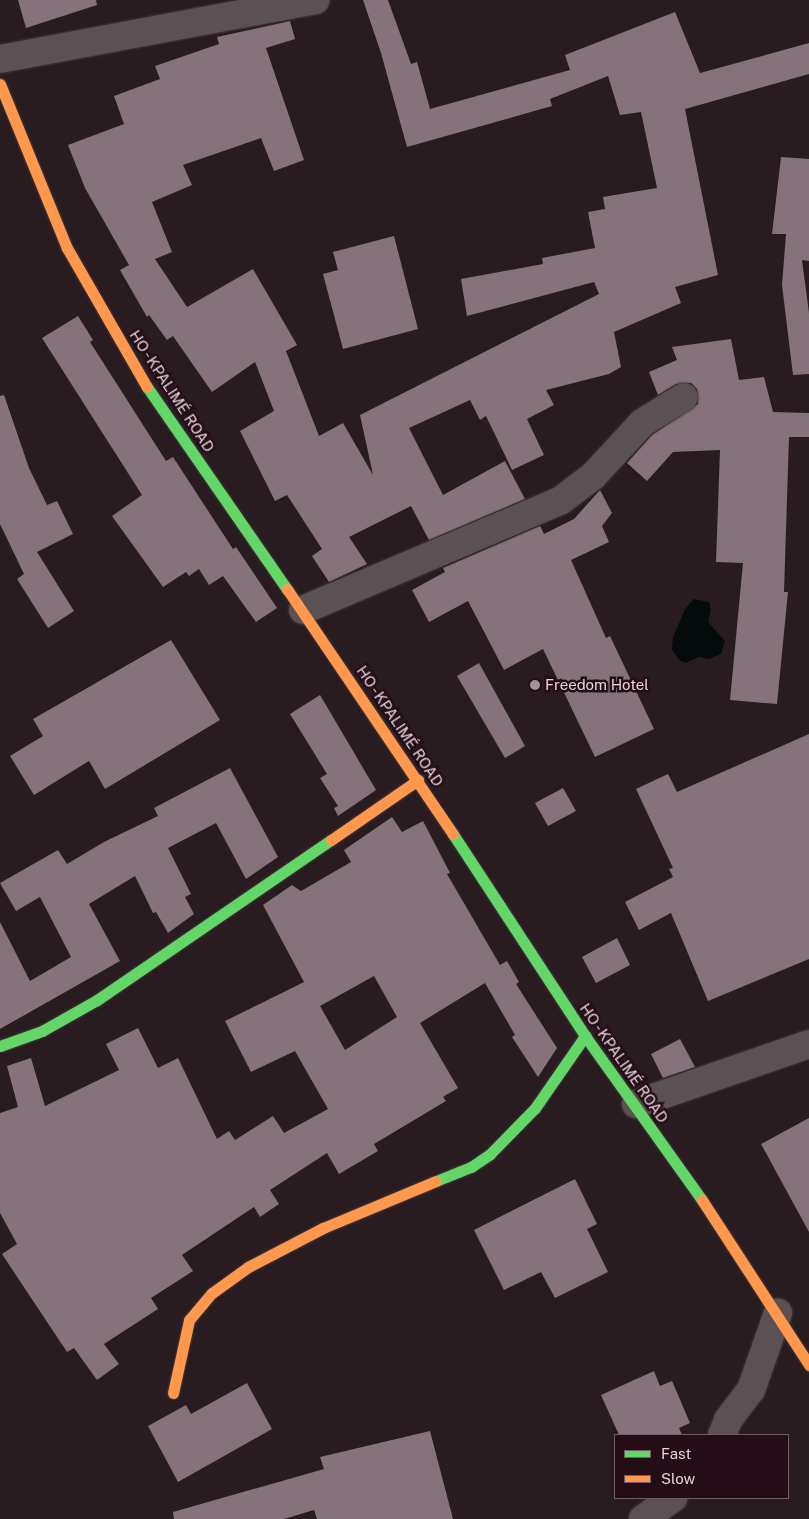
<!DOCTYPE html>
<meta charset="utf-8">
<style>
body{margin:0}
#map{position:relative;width:809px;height:1519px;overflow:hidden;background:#291c21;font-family:"Public Sans",sans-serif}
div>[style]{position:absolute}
.water>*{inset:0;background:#060c0c}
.building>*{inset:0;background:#85727a}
.roads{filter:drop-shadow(0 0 1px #43393c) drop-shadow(0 0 1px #43393c)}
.street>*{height:28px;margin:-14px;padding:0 14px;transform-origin:14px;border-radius:14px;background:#5b5054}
.fast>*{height:11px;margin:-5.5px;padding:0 5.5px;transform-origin:5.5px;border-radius:5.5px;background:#63d668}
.slow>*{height:11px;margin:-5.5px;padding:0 5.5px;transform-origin:5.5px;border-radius:5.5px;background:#ff974d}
.dots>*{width:14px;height:14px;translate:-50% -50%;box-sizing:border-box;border:2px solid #240d17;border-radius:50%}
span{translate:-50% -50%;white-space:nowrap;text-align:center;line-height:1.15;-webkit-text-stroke:5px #240d17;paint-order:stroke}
.street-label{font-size:15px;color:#e5d4da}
.poi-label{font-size:15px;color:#e5d4da}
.left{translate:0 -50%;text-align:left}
.legend{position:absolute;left:614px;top:1434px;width:175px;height:65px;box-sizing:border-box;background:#240d17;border:1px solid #715d65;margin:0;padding:6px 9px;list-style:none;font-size:15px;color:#e5d4da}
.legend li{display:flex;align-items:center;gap:10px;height:25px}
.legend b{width:25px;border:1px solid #715d65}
</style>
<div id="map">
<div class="water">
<div style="clip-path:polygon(694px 599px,709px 602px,711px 610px,708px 622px,725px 641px,721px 654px,709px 659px,699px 657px,686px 663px,680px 661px,672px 650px,673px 637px,685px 609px)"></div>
</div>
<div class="building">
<div style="clip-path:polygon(18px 0,96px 0,97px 5px,26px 28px)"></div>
<div style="clip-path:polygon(363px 0,388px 0,411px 64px,417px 62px,430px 109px,570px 70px,565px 55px,675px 12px,700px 73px,809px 43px,809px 74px,685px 109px,718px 275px,675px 287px,681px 303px,614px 332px,621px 367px,609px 374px,546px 390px,554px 405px,527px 419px,544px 455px,512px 470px,486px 416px,480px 420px,470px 400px,409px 428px,443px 495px,505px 461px,525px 499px,429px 540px,411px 506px,349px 537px,367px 564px,329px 582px,312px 556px,322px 549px,287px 495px,275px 501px,240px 431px,274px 411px,255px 362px,212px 392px,173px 336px,167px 340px,149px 315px,147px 317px,120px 270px,129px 265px,85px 188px,68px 145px,124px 124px,114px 96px,160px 79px,155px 66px,219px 44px,217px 37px,290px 21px,295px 39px,266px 48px,304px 160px,274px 171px,261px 138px,183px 165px,192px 185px,152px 202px,172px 252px,155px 259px,187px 307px,253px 269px,297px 345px,286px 351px,319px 436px,343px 423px,373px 475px,360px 415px,599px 294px,594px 282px,467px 316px,461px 279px,543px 264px,542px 258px,595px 248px,588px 212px,605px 209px,603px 197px,657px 188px,641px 112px,620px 115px,608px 76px,550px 99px,552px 106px,407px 147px,381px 53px)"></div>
<div style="clip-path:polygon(781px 157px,809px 159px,809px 261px,802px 260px,809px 313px,809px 374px,793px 375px,782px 285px,786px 234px,772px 234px)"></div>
<div style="clip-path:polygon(394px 236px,418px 329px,343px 349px,323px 274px,338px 270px,333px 252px)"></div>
<div style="clip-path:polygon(78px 316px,93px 340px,90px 342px,166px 461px,173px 457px,233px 549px,236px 547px,277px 608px,256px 622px,223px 576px,209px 585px,199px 569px,189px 576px,186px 572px,163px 587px,112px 516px,142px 495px,42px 338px)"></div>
<div style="clip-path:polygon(731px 339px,739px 380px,764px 377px,773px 412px,809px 413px,809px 437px,789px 437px,784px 592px,788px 592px,777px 704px,730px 700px,743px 563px,716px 562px,720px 450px,673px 452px,647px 481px,627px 463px,652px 435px,698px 404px,697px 389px,691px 383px,676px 384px,658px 395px,649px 372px,677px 360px,672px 347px)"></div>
<div style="clip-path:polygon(4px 395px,29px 468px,47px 505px,57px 501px,73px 534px,37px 552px,74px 611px,48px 628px,17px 579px,24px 574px,0 524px,0 396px)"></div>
<div style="clip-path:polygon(600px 490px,612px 513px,602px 526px,609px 542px,571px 560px,606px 638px,610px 636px,654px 729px,595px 757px,543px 649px,504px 670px,468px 601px,429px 622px,412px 590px,445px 572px,443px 568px,540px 526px,544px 534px,574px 519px)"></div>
<div style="clip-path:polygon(171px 640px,220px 720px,105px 789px,89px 761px,34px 795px,10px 756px,43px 736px,33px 719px)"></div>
<div style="clip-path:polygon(479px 663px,525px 746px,505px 758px,457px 676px)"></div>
<div style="clip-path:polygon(320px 695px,376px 790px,338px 816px,334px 808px,338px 806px,320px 778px,327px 774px,290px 714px)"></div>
<div style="clip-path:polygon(809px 734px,809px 959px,708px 1001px,671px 913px,639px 930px,625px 902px,673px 877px,669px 869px,673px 868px,636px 789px,668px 774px,677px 792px)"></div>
<div style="clip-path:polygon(230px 768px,278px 857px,246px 879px,216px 823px,168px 848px,191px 894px,185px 897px,194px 914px,168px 933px,156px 912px,153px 913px,135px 876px,89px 904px,120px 961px,0 1029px,0 922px,30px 981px,71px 957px,40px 897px,16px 911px,0 883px,58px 850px,67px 864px,104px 842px,158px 816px,154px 808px)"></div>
<div style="clip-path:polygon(563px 788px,576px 811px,548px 826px,535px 803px)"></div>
<div style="clip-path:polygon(evenodd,392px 817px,402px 832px,423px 821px,450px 873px,447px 874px,500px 965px,507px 961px,519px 982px,516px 984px,557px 1048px,538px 1077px,512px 1037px,515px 1035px,485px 983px,420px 1023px,458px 1088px,443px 1097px,446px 1101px,374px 1144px,378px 1151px,339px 1174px,327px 1153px,270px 1190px,279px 1204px,260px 1217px,254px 1207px,182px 1255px,193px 1271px,151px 1298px,158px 1309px,104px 1344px,119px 1364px,97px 1380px,74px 1348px,67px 1352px,2px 1254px,17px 1244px,0 1213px,0 1113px,18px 1107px,7px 1066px,31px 1058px,45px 1106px,119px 1070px,106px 1044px,138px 1028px,158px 1068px,178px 1058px,217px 1139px,229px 1131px,235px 1140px,273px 1116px,284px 1133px,328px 1109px,295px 1051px,251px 1072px,225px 1021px,304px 982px,263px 905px,292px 885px,301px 891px,351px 862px,344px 850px,392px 817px,374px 976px,397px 1017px,345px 1050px,320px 1006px,374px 976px)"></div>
<div style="clip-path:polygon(617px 938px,630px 965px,596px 983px,582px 957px)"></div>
<div style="clip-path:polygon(680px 1039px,695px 1067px,663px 1078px,651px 1054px)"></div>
<div style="clip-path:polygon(809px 1118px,809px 1232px,761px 1144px)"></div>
<div style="clip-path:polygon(575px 1179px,597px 1224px,587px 1229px,608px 1272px,555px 1298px,541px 1272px,504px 1290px,474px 1230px)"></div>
<div style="clip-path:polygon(654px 1371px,660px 1386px,672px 1381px,690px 1423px,679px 1428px,682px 1435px,619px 1435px,601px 1395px)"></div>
<div style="clip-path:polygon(247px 1383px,272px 1429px,178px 1482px,148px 1426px,186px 1405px,191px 1414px)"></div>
<div style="clip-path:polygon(430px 1431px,453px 1519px,317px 1519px,314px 1510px,284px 1519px,174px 1519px,173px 1512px,324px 1469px,320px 1457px)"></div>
</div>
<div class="roads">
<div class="street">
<div style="left:0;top:59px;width:321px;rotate:-10.6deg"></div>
<div style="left:303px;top:610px;width:279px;rotate:-23deg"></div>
<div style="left:560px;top:501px;width:41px;rotate:-37.1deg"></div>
<div style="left:593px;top:476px;width:72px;rotate:-47.2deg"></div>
<div style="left:642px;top:423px;width:49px;rotate:-31.8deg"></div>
<div style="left:636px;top:1104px;width:183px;rotate:-19.1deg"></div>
<div style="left:722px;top:1435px;width:16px;rotate:-68deg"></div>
<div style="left:728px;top:1420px;width:38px;rotate:-53deg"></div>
<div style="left:751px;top:1390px;width:82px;rotate:-70.7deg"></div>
<div style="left:643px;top:1519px;width:37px;rotate:-35deg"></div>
</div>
<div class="fast">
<div style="left:147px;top:387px;width:246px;rotate:55.3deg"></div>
<div style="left:453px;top:834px;width:241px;rotate:56.8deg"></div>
<div style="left:585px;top:1036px;width:201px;rotate:54.5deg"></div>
<div style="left:0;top:1046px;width:45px;rotate:-19.7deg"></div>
<div style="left:42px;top:1031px;width:63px;rotate:-29.4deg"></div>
<div style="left:97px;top:1000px;width:283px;rotate:-34.4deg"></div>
<div style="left:436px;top:1181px;width:38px;rotate:-22deg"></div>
<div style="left:471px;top:1167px;width:23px;rotate:-34deg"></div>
<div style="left:490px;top:1154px;width:64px;rotate:-45.6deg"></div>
<div style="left:535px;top:1108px;width:88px;rotate:-55.2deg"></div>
</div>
<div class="slow">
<div style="left:0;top:84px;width:177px;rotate:67.8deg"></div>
<div style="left:67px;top:248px;width:160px;rotate:60.1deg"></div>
<div style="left:287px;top:589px;width:296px;rotate:55.9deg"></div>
<div style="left:331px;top:840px;width:106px;rotate:-34.6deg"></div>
<div style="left:702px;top:1200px;width:197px;rotate:57deg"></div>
<div style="left:173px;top:1393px;width:75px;rotate:-77.6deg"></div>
<div style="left:189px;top:1320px;width:35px;rotate:-50deg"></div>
<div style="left:212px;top:1293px;width:44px;rotate:-35.8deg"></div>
<div style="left:248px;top:1267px;width:85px;rotate:-27.5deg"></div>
<div style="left:323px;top:1228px;width:122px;rotate:-22.6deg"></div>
</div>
</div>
<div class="dots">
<div style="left:535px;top:685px;background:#a39499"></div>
</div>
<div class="street-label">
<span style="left:172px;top:391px;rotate:57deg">HO - KPALIMÉ ROAD</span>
<span style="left:400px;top:726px;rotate:56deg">HO - KPALIMÉ ROAD</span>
<span style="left:624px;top:1063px;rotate:55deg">HO - KPALIMÉ ROAD</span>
</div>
<div class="poi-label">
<span class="left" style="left:545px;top:685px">Freedom Hotel</span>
</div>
<ul class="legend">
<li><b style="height:6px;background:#63d668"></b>Fast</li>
<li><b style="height:6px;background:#ff974d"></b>Slow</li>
</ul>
</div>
